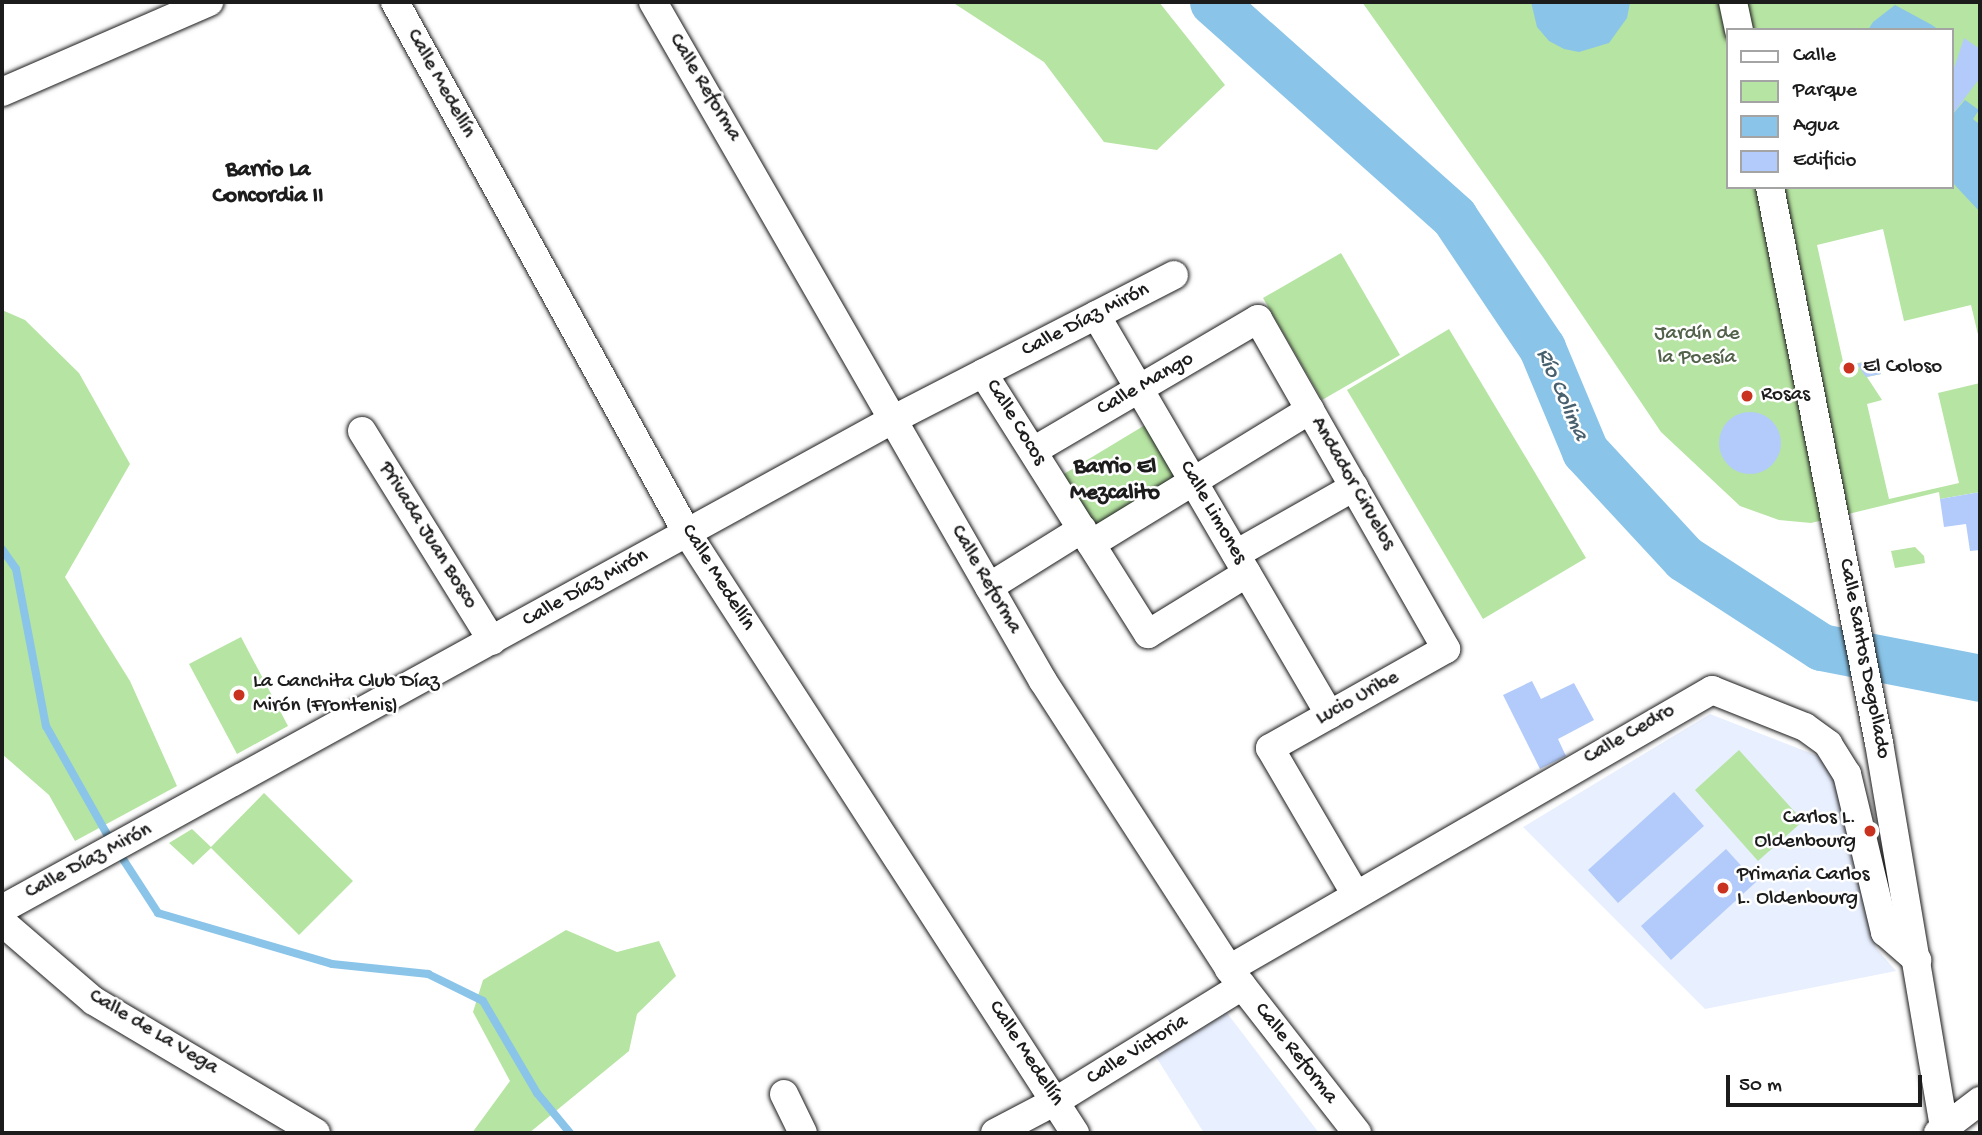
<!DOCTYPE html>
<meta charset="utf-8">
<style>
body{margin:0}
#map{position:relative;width:1982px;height:1135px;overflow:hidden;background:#fff;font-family:"Gochi Hand",sans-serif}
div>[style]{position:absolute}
.built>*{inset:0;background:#e8effe}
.green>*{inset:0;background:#b6e4a2}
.water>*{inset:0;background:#8ac5e9}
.stream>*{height:8px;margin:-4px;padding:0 4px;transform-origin:4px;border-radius:4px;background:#8ac5e9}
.river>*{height:47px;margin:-23.5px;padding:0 23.5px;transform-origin:23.5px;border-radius:23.5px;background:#8ac5e9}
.building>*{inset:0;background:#b3cbfa}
.round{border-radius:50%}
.roads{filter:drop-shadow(0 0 2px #1c1c1c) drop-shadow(0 0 2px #1c1c1c)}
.minor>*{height:28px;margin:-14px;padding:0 14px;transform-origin:14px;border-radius:14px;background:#fff}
.dots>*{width:19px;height:19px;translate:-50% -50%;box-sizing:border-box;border:4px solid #fff;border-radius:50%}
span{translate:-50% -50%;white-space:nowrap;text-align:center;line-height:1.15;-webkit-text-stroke:5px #fff;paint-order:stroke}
.street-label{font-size:21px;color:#1c1c1c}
.park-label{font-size:21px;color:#52624b}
.poi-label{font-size:21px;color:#1c1c1c}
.left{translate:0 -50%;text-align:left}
.right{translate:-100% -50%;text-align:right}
.neighbourhood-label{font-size:23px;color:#1c1c1c;font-weight:700}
.water-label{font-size:23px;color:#48606e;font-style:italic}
.frame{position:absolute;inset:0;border:4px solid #1c1c1c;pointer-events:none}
.legend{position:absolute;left:1726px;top:28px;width:228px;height:161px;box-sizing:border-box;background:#fff;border:2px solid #a4a4a4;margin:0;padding:9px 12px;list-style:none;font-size:21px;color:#1c1c1c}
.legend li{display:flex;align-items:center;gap:14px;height:35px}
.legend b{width:35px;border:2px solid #a4a4a4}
.scale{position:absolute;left:1726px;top:1075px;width:196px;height:32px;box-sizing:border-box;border:4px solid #1c1c1c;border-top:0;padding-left:9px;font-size:21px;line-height:24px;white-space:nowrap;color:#1c1c1c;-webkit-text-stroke:5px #fff;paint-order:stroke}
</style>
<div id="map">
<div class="built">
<div style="clip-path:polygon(1710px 714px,1818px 756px,1841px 785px,1876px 948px,1896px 971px,1705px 1009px,1523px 827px)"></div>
<div style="clip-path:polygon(1227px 1013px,1319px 1133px,1204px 1133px,1156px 1057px)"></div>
</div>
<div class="green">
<div style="clip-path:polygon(952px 2px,1159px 2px,1225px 85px,1157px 150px,1104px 142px,1044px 62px)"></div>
<div style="clip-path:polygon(evenodd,1362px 2px,1980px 2px,1980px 343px,1971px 305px,1904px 321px,1883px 229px,1817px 245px,1844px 366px,1872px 360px,1881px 374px,1867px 377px,1882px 400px,1867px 404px,1889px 499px,1959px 483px,1938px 393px,1980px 383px,1980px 492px,1940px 499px,1939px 492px,1811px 523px,1779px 520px,1740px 506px,1661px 432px,1545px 260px,1362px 2px,1728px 30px,1952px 30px,1952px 187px,1728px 187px,1728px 30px)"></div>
<div style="clip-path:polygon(1341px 253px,1400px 355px,1322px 400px,1263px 298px)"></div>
<div style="clip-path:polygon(2px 310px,25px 320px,79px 373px,130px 464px,65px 577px,130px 681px,177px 786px,75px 841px,49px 795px,2px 754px)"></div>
<div style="clip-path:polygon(1449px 329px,1586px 558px,1483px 619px,1347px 390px)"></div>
<div style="clip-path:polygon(1150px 422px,1184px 478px,1093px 533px,1059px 477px)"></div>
<div style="clip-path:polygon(1915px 547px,1924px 556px,1925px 563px,1895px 568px,1891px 551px)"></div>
<div style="clip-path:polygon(241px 637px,288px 726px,237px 754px,189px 664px)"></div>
<div style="clip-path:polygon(1739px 750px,1803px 821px,1758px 861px,1695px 790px)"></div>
<div style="clip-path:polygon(264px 793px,353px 881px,299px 935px,211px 848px,193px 865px,169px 843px,192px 829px,211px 847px)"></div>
<div style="clip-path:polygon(566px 930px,617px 952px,659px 941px,676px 976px,637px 1014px,629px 1051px,529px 1133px,472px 1133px,510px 1081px,473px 1012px,483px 980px)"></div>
</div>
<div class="water">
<div style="clip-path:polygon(1531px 2px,1630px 2px,1630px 3px,1627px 18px,1609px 43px,1579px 52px,1564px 49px,1549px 41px,1537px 27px)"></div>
<div style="clip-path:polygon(1895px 5px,1932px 25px,1939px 30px,1868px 30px,1873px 22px)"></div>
<div style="clip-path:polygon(1965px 100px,1979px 110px,1973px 119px,1978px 123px,1980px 120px,1980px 212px,1952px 182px,1952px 115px)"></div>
</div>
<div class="stream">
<div style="left:2px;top:549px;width:24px;rotate:55deg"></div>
<div style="left:16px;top:569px;width:160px;rotate:79.2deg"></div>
<div style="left:46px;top:726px;width:126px;rotate:60.6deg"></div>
<div style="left:108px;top:836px;width:92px;rotate:57deg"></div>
<div style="left:158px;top:913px;width:181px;rotate:16.3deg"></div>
<div style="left:332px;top:964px;width:97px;rotate:5.9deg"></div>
<div style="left:428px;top:974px;width:61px;rotate:26.1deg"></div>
<div style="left:483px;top:1001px;width:107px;rotate:59.6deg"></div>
<div style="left:537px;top:1093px;width:52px;rotate:50.5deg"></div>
</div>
<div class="river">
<div style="left:1213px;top:2px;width:323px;rotate:41.7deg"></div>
<div style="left:1454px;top:217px;width:158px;rotate:56.1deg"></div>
<div style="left:1542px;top:348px;width:112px;rotate:67.3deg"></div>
<div style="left:1585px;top:451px;width:146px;rotate:47.2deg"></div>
<div style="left:1684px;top:558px;width:163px;rotate:33deg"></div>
<div style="left:1821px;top:647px;width:162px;rotate:11deg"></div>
</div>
<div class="building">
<div style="clip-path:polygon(1964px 38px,1980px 49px,1980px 78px,1952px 115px,1952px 74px)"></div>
<div style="clip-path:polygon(1872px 360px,1881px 374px,1866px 377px,1857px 364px)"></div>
<div class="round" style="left:1719px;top:412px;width:62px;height:62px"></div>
<div style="clip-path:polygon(1980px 492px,1980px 550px,1970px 551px,1966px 524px,1944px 527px,1940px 499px)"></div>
<div style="clip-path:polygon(1532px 681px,1541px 699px,1574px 683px,1594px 720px,1558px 739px,1566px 756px,1540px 769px,1503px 695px)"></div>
<div style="clip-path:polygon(1674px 792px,1704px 826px,1618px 903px,1588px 870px)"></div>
<div style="clip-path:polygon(1726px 849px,1756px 882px,1671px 960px,1641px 926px)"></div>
</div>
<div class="roads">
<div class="minor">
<div style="left:395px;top:2px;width:606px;rotate:61.19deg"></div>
<div style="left:687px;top:533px;width:715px;rotate:57.11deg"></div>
<div style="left:653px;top:2px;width:783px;rotate:60.13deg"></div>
<div style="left:1043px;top:681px;width:343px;rotate:57.1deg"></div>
<div style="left:1229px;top:969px;width:208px;rotate:52deg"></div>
<div style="left:1733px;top:2px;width:29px;rotate:78deg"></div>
<div style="left:2px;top:92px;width:226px;rotate:-23.5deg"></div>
<div style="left:1770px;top:187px;width:567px;rotate:78.91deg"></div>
<div style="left:1879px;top:743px;width:396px;rotate:80.4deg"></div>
<div style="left:1096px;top:315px;width:463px;rotate:59.7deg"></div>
<div style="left:983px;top:373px;width:309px;rotate:57.7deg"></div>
<div style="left:1148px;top:634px;width:116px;rotate:-31.6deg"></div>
<div style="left:362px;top:431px;width:247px;rotate:58.2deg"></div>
<div style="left:1033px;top:451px;width:261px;rotate:-30.4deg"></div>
<div style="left:1258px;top:319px;width:380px;rotate:60.3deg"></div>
<div style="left:1446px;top:649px;width:202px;rotate:150.6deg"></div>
<div style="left:1270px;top:748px;width:170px;rotate:59.7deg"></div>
<div style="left:1091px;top:544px;width:257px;rotate:-31.5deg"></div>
<div style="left:1236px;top:554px;width:136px;rotate:-29.6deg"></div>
<div style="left:989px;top:587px;width:110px;rotate:-31.9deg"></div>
<div style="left:2px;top:909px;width:1015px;rotate:-28.79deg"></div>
<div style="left:892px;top:420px;width:317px;rotate:-27.2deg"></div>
<div style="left:2px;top:922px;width:121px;rotate:40.7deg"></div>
<div style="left:94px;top:1001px;width:258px;rotate:30.7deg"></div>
<div style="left:1229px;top:969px;width:558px;rotate:-30.01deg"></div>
<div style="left:1712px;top:690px;width:100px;rotate:21.7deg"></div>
<div style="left:1805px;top:727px;width:29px;rotate:36deg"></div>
<div style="left:1828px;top:744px;width:36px;rotate:58deg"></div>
<div style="left:1847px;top:774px;width:163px;rotate:76.5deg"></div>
<div style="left:1885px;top:932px;width:43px;rotate:41.2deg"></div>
<div style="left:784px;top:1094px;width:43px;rotate:64deg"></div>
<div style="left:995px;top:1133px;width:69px;rotate:-27.7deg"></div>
<div style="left:1056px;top:1101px;width:219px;rotate:-31.7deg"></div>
<div style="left:1938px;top:1133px;width:53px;rotate:-37.3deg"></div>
</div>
</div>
<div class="dots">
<div style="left:1849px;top:368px;background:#c8321e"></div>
<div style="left:1747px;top:396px;background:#c8321e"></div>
<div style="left:239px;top:695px;background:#c8321e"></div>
<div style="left:1870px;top:831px;background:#c8321e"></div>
<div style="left:1723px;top:888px;background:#c8321e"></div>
</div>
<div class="street-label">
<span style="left:440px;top:84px;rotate:61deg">Calle Medellín</span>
<span style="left:704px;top:88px;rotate:59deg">Calle Reforma</span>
<span style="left:1086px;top:321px;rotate:-27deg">Calle Díaz Mirón</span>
<span style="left:1146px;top:385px;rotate:-30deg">Calle Mango</span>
<span style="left:1015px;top:423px;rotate:58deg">Calle Cocos</span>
<span style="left:1352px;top:484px;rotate:60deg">Andador Ciruelos</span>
<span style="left:1212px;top:513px;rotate:60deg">Calle Limones</span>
<span style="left:427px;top:536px;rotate:58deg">Privada Juan Bosco</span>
<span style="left:717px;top:578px;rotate:58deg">Calle Medellín</span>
<span style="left:985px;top:580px;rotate:60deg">Calle Reforma</span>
<span style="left:586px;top:589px;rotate:-29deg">Calle Díaz Mirón</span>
<span style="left:1863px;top:659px;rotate:79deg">Calle Santos Degollado</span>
<span style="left:1358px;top:699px;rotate:-29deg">Lucio Uribe</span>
<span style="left:1630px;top:735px;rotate:-30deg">Calle Cedro</span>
<span style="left:89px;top:862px;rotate:-28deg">Calle Díaz Mirón</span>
<span style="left:153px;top:1033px;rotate:31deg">Calle de La Vega</span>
<span style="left:1138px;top:1051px;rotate:-32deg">Calle Victoria</span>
<span style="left:1025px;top:1054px;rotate:57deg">Calle Medellín</span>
<span style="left:1295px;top:1054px;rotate:52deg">Calle Reforma</span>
</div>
<div class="park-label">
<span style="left:1697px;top:347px">Jardín de<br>la Poesía</span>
</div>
<div class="poi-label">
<span class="left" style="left:1863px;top:368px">El Coloso</span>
<span class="left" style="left:1761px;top:396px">Rosas</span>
<span class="left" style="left:253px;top:695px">La Canchita Club Díaz<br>Mirón (Frontenis)</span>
<span class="right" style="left:1856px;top:831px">Carlos L.<br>Oldenbourg</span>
<span class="left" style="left:1737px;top:888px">Primaria Carlos<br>L. Oldenbourg</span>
</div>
<div class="neighbourhood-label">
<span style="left:268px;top:184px">Barrio La<br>Concordia II</span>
<span style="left:1115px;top:481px">Barrio El<br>Mezcalito</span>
</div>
<div class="water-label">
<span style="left:1561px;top:395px;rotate:66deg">Río Colima</span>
</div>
<div class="frame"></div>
<ul class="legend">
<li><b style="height:9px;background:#fff"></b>Calle</li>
<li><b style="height:19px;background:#b6e4a2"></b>Parque</li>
<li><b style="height:19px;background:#8ac5e9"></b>Agua</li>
<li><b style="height:19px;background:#b3cbfa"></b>Edificio</li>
</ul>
<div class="scale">50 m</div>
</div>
